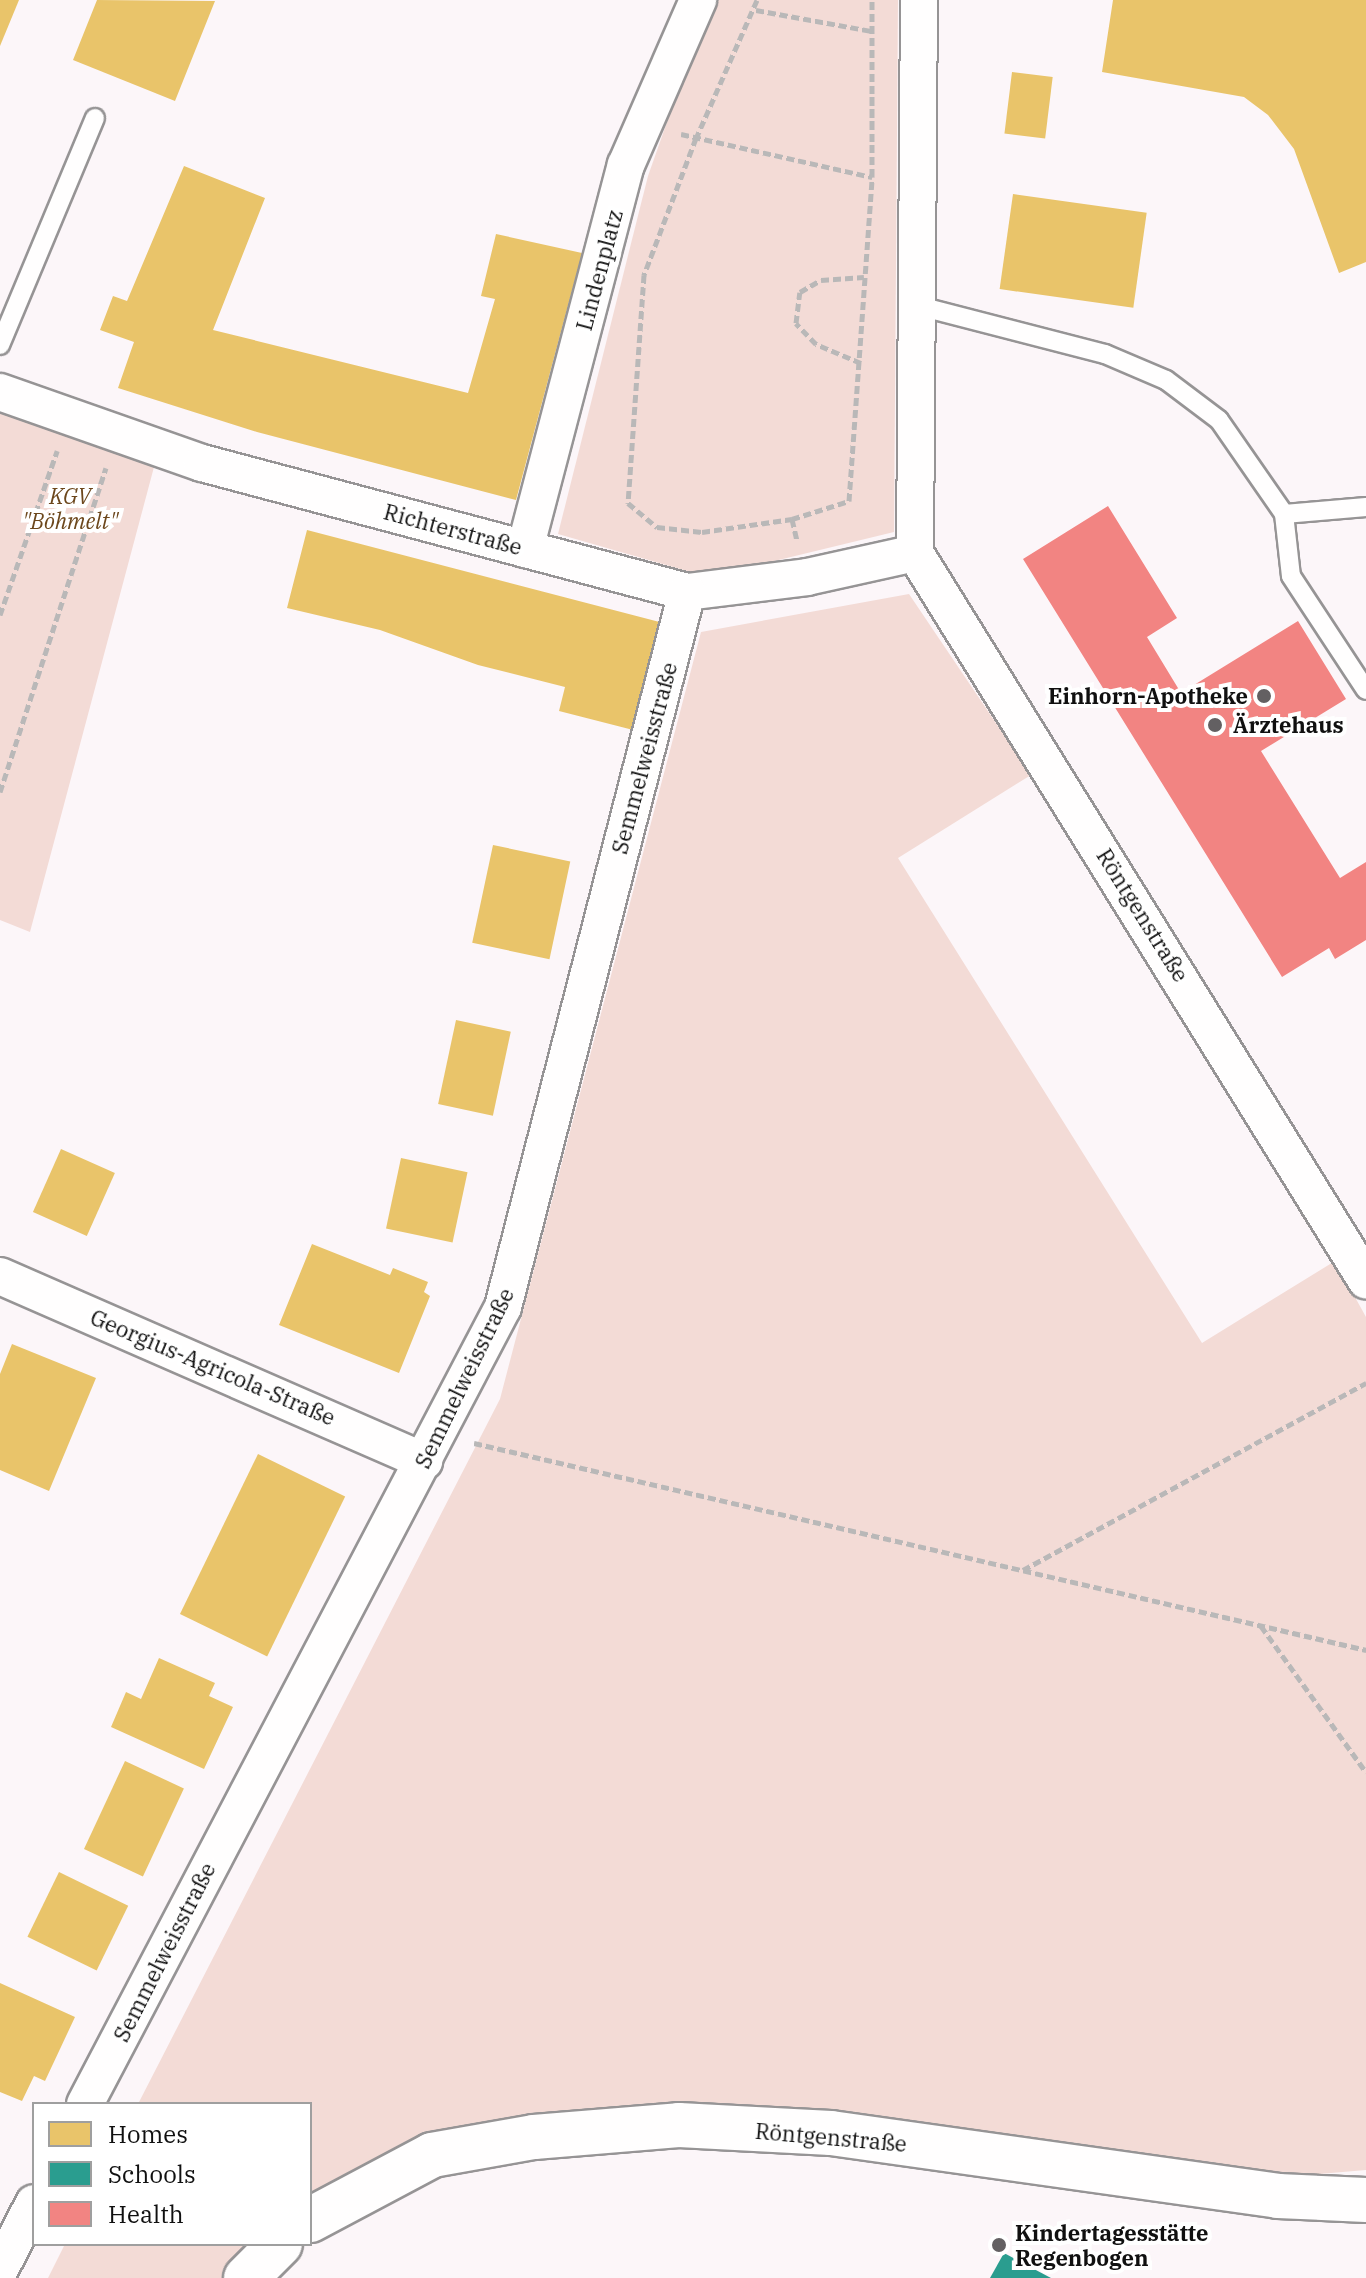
<!DOCTYPE html>
<html>
<head>
<meta charset="utf-8">
<style>
  body { margin:0 }
  #map { position:relative; width:1366px; height:2278px; overflow:hidden; background:#fcf6f9; font-family:"IBM Plex Serif",serif }
  div>[style] { position:absolute }
  .green>* { inset:0; background:#f3dbd6 }
  .homes>* { inset:0; background:#e9c46a; transform-origin:0 0 }
  .schools>* { inset:0; background:#2a9d8f }
  .health>* { inset:0; background:#f28482 }
  .path>* { height:5px; margin-top:-2.5px; transform-origin:0; background:repeating-linear-gradient(90deg,#b9b8b8 0 8px,transparent 0 12px) }
  .roads { filter:drop-shadow(2px 0 #969495) drop-shadow(-2px 0 #969495) drop-shadow(0 2px #969495) drop-shadow(0 -2px #969495) }
  .service>* { height:18px; margin:-9px; padding:0 9px; transform-origin:9px; border-radius:9px; background:#fffefe }
  .minor>* { height:36px; margin:-18px; padding:0 18px; transform-origin:18px; border-radius:18px; background:#fffefe }
  .tertiary>* { height:44px; margin:-22px; padding:0 22px; transform-origin:22px; border-radius:22px; background:#fffefe }
  .dots>* { width:22px; height:22px; translate:-50% -50%; box-sizing:border-box; border:4px solid #fff; border-radius:50% }
  span { translate:-50% -50%; white-space:nowrap; text-align:center; line-height:1.15; -webkit-text-stroke:8px #fff; paint-order:stroke }
  .street-label { font-size:22px; color:#101010 }
  .park-label { font-size:22px; color:#6c471c; font-style:italic }
  .poi-label { font-size:22px; color:#101010; font-weight:700 }
  .right { translate:-100% -50%; text-align:right }
  .left { translate:0 -50%; text-align:left }
  .legend { position:absolute; left:32px; top:2102px; width:280px; height:144px; box-sizing:border-box; background:#fff; border:2px solid #9f9f9f; margin:0; padding:10px 14px; list-style:none; font-size:24px; color:#101010 }
  .legend li { display:flex; align-items:center; gap:16px; height:40px }
  .legend b { width:40px; border:2px solid #9f9f9f }
</style>
</head>
<body>
<div id="map">
  <div class="green">
    <div style="clip-path:polygon(710px 0,898px 0,894px 532px,708px 577px,558px 534px,648px 176px)"></div>
    <div style="clip-path:polygon(0 403px,154px 467px,30px 932px,0 920px)"></div>
    <div style="clip-path:polygon(909px 594px,1031px 775px,898px 858px,1202px 1343px,1335px 1261px,1366px 1317px,1366px 2170px,1284px 2177px,748px 2111px,310px 2200px,310px 2104px,138px 2104px,500px 1399px,701px 632px)"></div>
    <div style="clip-path:polygon(65px 2244px,260px 2244px,226px 2278px,48px 2278px)"></div>
  </div>
  <div class="homes">
    <div style="clip-path:polygon(0 0,19px 0,0 46px)"></div>
    <div style="clip-path:polygon(97px 0,215px 1px,175px 101px,73px 60px)"></div>
    <div style="clip-path:polygon(1113px 0,1366px 0,1366px 262px,1339px 273px,1294px 149px,1268px 115px,1244px 97px,1102px 72px)"></div>
    <div style="left:1012px;top:72px;width:41px;height:62px;rotate:7deg"></div>
    <div style="clip-path:polygon(184px 166px,265px 198px,213px 330px,468px 393px,495px 299px,481px 296px,496px 234px,582px 253px,516px 500px,257px 432px,118px 388px,134px 342px,100px 330px,113px 296px,127px 301px)"></div>
    <div style="left:1013px;top:194px;width:135px;height:96px;rotate:8deg"></div>
    <div style="clip-path:polygon(307px 530px,671px 625px,641px 732px,559px 711px,565px 687px,478px 665px,380px 630px,287px 608px)"></div>
    <div style="left:493px;top:845px;width:79px;height:100px;rotate:12deg"></div>
    <div style="left:456px;top:1020px;width:56px;height:86px;rotate:12deg"></div>
    <div style="left:61px;top:1149px;width:59px;height:69px;rotate:24deg"></div>
    <div style="left:401px;top:1158px;width:68px;height:72px;rotate:12deg"></div>
    <div style="clip-path:polygon(312px 1244px,390px 1275px,393px 1268px,428px 1282px,424px 1292px,430px 1296px,399px 1373px,279px 1325px)"></div>
    <div style="clip-path:polygon(12px 1344px,96px 1378px,49px 1491px,0 1470px,0 1374px)"></div>
    <div style="left:258px;top:1454px;width:97px;height:178px;rotate:26deg"></div>
    <div style="clip-path:polygon(159px 1658px,215px 1683px,209px 1696px,233px 1707px,204px 1769px,111px 1727px,126px 1692px,141px 1699px)"></div>
    <div style="left:125px;top:1761px;width:65px;height:97px;rotate:25deg"></div>
    <div style="left:59px;top:1872px;width:77px;height:72px;rotate:26deg"></div>
    <div style="clip-path:polygon(0 1983px,75px 2017px,45px 2081px,34px 2076px,22px 2101px,0 2092px)"></div>
  </div>
  <div class="schools">
    <div style="clip-path:polygon(1004px 2253px,1051px 2278px,990px 2278px)"></div>
  </div>
  <div class="health">
    <div style="clip-path:polygon(1108px 506px,1177px 618px,1147px 637px,1181px 693px,1298px 621px,1346px 699px,1261px 751px,1340px 878px,1366px 862px,1366px 940px,1335px 959px,1329px 948px,1282px 977px,1023px 559px)"></div>
  </div>
  <div class="path">
    <div style="left:757px;top:0;width:151px;rotate:113.8deg"></div>
    <div style="left:696px;top:138px;width:147px;rotate:110.8deg"></div>
    <div style="left:644px;top:275px;width:229px;rotate:94deg"></div>
    <div style="left:628px;top:503px;width:38px;rotate:40deg"></div>
    <div style="left:657px;top:527px;width:45px;rotate:6.3deg"></div>
    <div style="left:702px;top:532px;width:91px;rotate:-8.2deg"></div>
    <div style="left:792px;top:519px;width:60px;rotate:-17.5deg"></div>
    <div style="left:849px;top:501px;width:325px;rotate:-85.9deg"></div>
    <div style="left:872px;top:177px;width:177px;rotate:-90deg"></div>
    <div style="left:756px;top:10px;width:118px;rotate:10.3deg"></div>
    <div style="left:681px;top:134px;width:196px;rotate:12.7deg"></div>
    <div style="left:861px;top:363px;width:49px;rotate:-157.1deg"></div>
    <div style="left:816px;top:344px;width:29px;rotate:-134deg"></div>
    <div style="left:796px;top:323px;width:31px;rotate:-83deg"></div>
    <div style="left:800px;top:292px;width:24px;rotate:-30deg"></div>
    <div style="left:821px;top:280px;width:43px;rotate:-4deg"></div>
    <div style="left:792px;top:519px;width:23px;rotate:77deg"></div>
    <div style="left:0;top:615px;width:174px;rotate:-70.8deg"></div>
    <div style="left:0;top:792px;width:341px;rotate:-71.9deg"></div>
    <div style="left:474px;top:1443px;width:916px;rotate:13.06deg"></div>
    <div style="left:1023px;top:1570px;width:391px;rotate:-28.6deg"></div>
    <div style="left:1261px;top:1626px;width:180px;rotate:54.3deg"></div>
  </div>
  <div class="roads">
    <div class="service">
      <div style="left:919px;top:306px;width:192px;rotate:14.5deg"></div>
      <div style="left:1105px;top:354px;width:66px;rotate:23.1deg"></div>
      <div style="left:1166px;top:380px;width:66px;rotate:37deg"></div>
      <div style="left:1219px;top:420px;width:114px;rotate:55.3deg"></div>
      <div style="left:0;top:345px;width:246px;rotate:-67.3deg"></div>
      <div style="left:1366px;top:507px;width:82px;rotate:175.1deg"></div>
      <div style="left:1284px;top:514px;width:62px;rotate:83.6deg"></div>
      <div style="left:1291px;top:576px;width:136px;rotate:56.7deg"></div>
    </div>
    <div class="minor">
      <div style="left:0;top:392px;width:214px;rotate:19.4deg"></div>
      <div style="left:202px;top:463px;width:502px;rotate:14.89deg"></div>
      <div style="left:687px;top:592px;width:121px;rotate:-7.1deg"></div>
      <div style="left:807px;top:577px;width:111px;rotate:-12.5deg"></div>
      <div style="left:525px;top:549px;width:397px;rotate:-75.3deg"></div>
      <div style="left:626px;top:165px;width:180px;rotate:-66.4deg"></div>
      <div style="left:915px;top:553px;width:856px;rotate:58.19deg"></div>
      <div style="left:915px;top:553px;width:553px;rotate:-89.59deg"></div>
      <div style="left:0;top:1276px;width:463px;rotate:23.6deg"></div>
      <div style="left:85px;top:2104px;width:900px;rotate:-62.32deg"></div>
      <div style="left:503px;top:1307px;width:738px;rotate:-75.57deg"></div>
      <div style="left:0;top:2269px;width:74px;rotate:-62.7deg"></div>
    </div>
    <div class="tertiary">
      <div style="left:310px;top:2220px;width:138px;rotate:-28deg"></div>
      <div style="left:432px;top:2155px;width:104px;rotate:-10deg"></div>
      <div style="left:534px;top:2137px;width:145px;rotate:-4.7deg"></div>
      <div style="left:679px;top:2125px;width:152px;rotate:3deg"></div>
      <div style="left:831px;top:2133px;width:451px;rotate:8deg"></div>
      <div style="left:1278px;top:2196px;width:88px;rotate:2.6deg"></div>
      <div style="left:246px;top:2278px;width:48px;rotate:-45deg"></div>
    </div>
  </div>
  <div class="dots">
    <div style="left:1264px;top:696px;background:#636062"></div>
    <div style="left:1215px;top:725px;background:#636062"></div>
    <div style="left:999px;top:2245px;background:#636062"></div>
  </div>
  <div class="street-label">
    <span style="left:599px;top:270px;rotate:-75deg">Lindenplatz</span>
    <span style="left:453px;top:529px;rotate:15deg">Richterstraße</span>
    <span style="left:644px;top:758px;rotate:-75deg">Semmelweisstraße</span>
    <span style="left:1143px;top:915px;rotate:58deg">Röntgenstraße</span>
    <span style="left:213px;top:1367px;rotate:23deg">Georgius-Agricola-Straße</span>
    <span style="left:464px;top:1378px;rotate:-64deg">Semmelweisstraße</span>
    <span style="left:164px;top:1952px;rotate:-63deg">Semmelweisstraße</span>
    <span style="left:831px;top:2137px;rotate:5deg">Röntgenstraße</span>
  </div>
  <div class="park-label">
    <span style="left:70px;top:508px">KGV<br>"Böhmelt"</span>
  </div>
  <div class="poi-label">
    <span class="right" style="left:1248px;top:696px">Einhorn-Apotheke</span>
    <span class="left" style="left:1233px;top:725px">Ärztehaus</span>
    <span class="left" style="left:1015px;top:2245px">Kindertagesstätte<br>Regenbogen</span>
  </div>
  <ul class="legend">
  <li><b style="height:22px;background:#e9c46a"></b>Homes</li>
  <li><b style="height:22px;background:#2a9d8f"></b>Schools</li>
  <li><b style="height:22px;background:#f28482"></b>Health</li>
  </ul>
</div>
</body>
</html>
